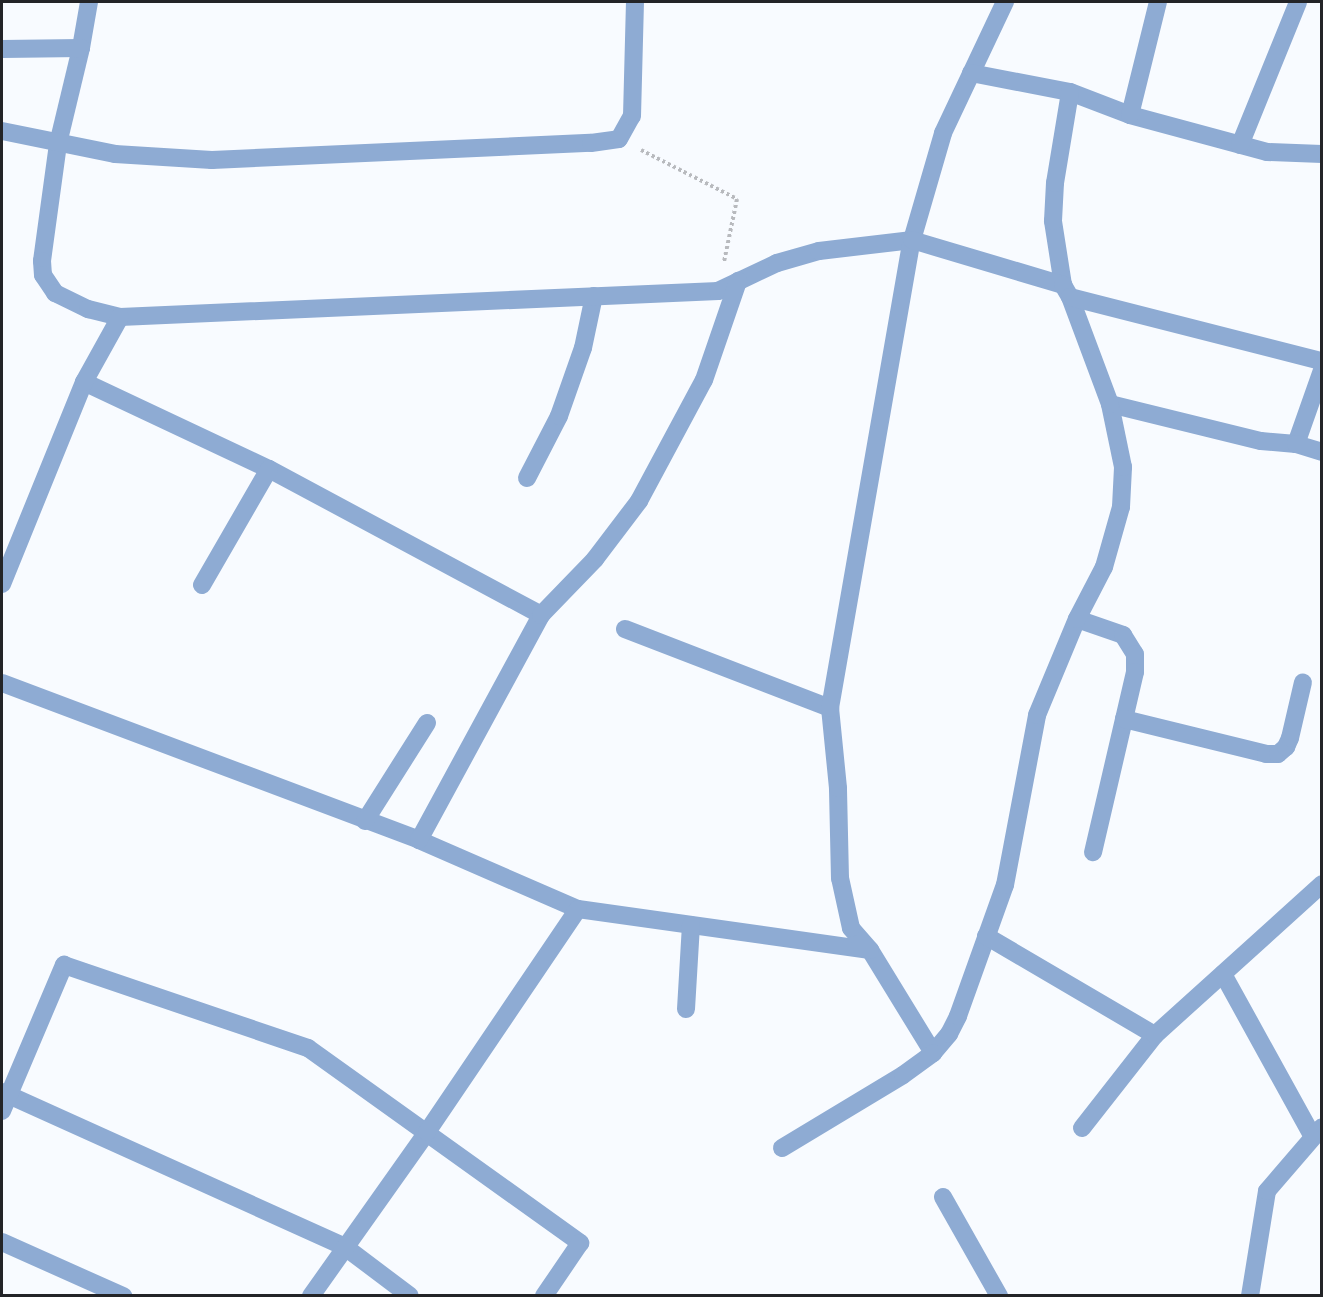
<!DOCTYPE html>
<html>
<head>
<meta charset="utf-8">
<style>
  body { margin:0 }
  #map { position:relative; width:1323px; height:1297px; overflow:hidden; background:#f8fbff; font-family:Cabin,sans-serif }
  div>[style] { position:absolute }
  .path>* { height:4px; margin-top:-2px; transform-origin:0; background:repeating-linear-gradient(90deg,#b8babe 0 3px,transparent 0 6px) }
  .lane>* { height:18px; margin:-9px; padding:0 9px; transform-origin:9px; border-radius:9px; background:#8eabd3 }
  .street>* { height:18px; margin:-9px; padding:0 9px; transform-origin:9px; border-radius:9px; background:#8eabd3 }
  span { translate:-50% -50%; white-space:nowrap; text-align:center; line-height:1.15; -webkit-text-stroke:6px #fff; paint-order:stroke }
  .frame { position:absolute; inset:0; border:3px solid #232427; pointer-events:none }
</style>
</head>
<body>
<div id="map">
  <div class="path">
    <div style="left:641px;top:150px;width:108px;rotate:27deg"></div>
    <div style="left:737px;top:199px;width:64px;rotate:101.7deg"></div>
  </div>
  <div class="lane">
    <div style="left:527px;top:478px;width:70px;rotate:-62.7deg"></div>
    <div style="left:559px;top:416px;width:72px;rotate:-70.6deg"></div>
    <div style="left:583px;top:348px;width:53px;rotate:-78.1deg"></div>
  </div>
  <div class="street">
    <div style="left:89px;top:2px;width:47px;rotate:99.9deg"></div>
    <div style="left:81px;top:48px;width:99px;rotate:103.5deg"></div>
    <div style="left:58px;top:144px;width:118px;rotate:97.8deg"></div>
    <div style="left:42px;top:261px;width:14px;rotate:86deg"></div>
    <div style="left:43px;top:275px;width:22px;rotate:56deg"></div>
    <div style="left:55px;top:293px;width:37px;rotate:26deg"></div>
    <div style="left:88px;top:309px;width:33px;rotate:14deg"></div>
    <div style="left:120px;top:317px;width:599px;rotate:-2.49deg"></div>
    <div style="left:718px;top:291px;width:65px;rotate:-25.4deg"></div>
    <div style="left:777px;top:263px;width:44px;rotate:-15.9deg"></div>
    <div style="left:819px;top:251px;width:94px;rotate:-6.7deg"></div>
    <div style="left:912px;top:240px;width:111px;rotate:-73.8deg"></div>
    <div style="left:943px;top:133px;width:145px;rotate:-64.7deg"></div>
    <div style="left:2px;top:49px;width:79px;rotate:-0.7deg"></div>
    <div style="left:971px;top:73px;width:101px;rotate:10.9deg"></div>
    <div style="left:1070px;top:92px;width:64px;rotate:21deg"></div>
    <div style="left:1130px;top:115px;width:142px;rotate:15.1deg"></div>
    <div style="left:1267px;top:152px;width:55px;rotate:2.1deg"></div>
    <div style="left:1130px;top:115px;width:116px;rotate:-76.1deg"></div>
    <div style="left:2px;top:131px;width:115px;rotate:11.5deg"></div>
    <div style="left:115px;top:154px;width:97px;rotate:3.5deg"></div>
    <div style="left:212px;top:160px;width:379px;rotate:-2.6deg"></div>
    <div style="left:591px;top:143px;width:28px;rotate:-8deg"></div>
    <div style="left:619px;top:139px;width:26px;rotate:-61deg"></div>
    <div style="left:632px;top:116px;width:114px;rotate:-88.5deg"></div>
    <div style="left:1240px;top:145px;width:154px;rotate:-67.9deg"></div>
    <div style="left:1063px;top:285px;width:65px;rotate:-98.9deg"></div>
    <div style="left:1053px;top:221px;width:38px;rotate:-87deg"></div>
    <div style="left:1055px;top:183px;width:92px;rotate:-80.6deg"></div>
    <div style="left:84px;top:382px;width:204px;rotate:25.2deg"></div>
    <div style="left:269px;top:469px;width:309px;rotate:28.2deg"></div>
    <div style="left:1110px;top:404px;width:155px;rotate:13.8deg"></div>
    <div style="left:1261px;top:441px;width:35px;rotate:5deg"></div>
    <div style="left:1296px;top:444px;width:78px;rotate:-70.6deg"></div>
    <div style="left:1296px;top:444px;width:27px;rotate:17deg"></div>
    <div style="left:2px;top:584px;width:218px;rotate:-67.9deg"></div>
    <div style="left:84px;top:382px;width:74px;rotate:-61deg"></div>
    <div style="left:202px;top:585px;width:134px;rotate:-60deg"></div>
    <div style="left:1077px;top:619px;width:49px;rotate:19.2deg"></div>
    <div style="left:1123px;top:635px;width:22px;rotate:58deg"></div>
    <div style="left:1135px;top:654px;width:18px;rotate:90deg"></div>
    <div style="left:1135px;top:672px;width:185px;rotate:103.1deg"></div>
    <div style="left:625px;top:629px;width:220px;rotate:21.1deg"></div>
    <div style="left:2px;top:683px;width:446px;rotate:20.6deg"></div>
    <div style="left:419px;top:840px;width:173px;rotate:23.5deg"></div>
    <div style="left:578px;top:909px;width:295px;rotate:8deg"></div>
    <div style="left:870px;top:950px;width:121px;rotate:58.5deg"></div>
    <div style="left:933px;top:1053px;width:25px;rotate:-50deg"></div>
    <div style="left:949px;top:1034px;width:20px;rotate:-63deg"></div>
    <div style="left:958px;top:1016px;width:139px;rotate:-70.3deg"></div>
    <div style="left:1005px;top:885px;width:173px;rotate:-79.3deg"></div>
    <div style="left:1037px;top:715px;width:104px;rotate:-67.4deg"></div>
    <div style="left:1077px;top:619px;width:59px;rotate:-62.6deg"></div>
    <div style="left:1104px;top:567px;width:62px;rotate:-74.2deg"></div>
    <div style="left:1121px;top:507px;width:40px;rotate:-87.1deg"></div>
    <div style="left:1123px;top:467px;width:64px;rotate:-101.7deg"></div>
    <div style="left:1110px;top:404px;width:114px;rotate:-110.5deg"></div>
    <div style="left:1124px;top:719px;width:146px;rotate:13.8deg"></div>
    <div style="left:1266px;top:754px;width:12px"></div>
    <div style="left:1278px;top:754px;width:11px;rotate:-41deg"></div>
    <div style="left:1286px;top:747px;width:10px;rotate:-66deg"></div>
    <div style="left:1290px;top:738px;width:57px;rotate:-76.9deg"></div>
    <div style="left:365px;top:821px;width:116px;rotate:-57.7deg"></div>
    <div style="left:419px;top:840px;width:256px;rotate:-61.5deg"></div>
    <div style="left:541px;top:615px;width:78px;rotate:-46deg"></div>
    <div style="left:595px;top:559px;width:73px;rotate:-52.8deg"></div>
    <div style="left:639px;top:501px;width:137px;rotate:-61.8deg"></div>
    <div style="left:704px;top:380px;width:105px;rotate:-71deg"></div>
    <div style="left:986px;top:936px;width:196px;rotate:30.4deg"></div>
    <div style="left:870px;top:950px;width:29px;rotate:-131deg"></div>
    <div style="left:851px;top:928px;width:51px;rotate:-102.4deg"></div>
    <div style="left:840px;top:878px;width:90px;rotate:-91.3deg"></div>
    <div style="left:838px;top:788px;width:80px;rotate:-95.7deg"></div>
    <div style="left:830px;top:708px;width:475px;rotate:-80.1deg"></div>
    <div style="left:912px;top:240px;width:158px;rotate:16.6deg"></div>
    <div style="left:1063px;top:285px;width:14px;rotate:60deg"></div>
    <div style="left:1070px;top:297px;width:260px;rotate:14.3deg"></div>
    <div style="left:1223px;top:974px;width:186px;rotate:61.1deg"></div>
    <div style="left:686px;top:1009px;width:84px;rotate:-86.6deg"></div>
    <div style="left:2px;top:1092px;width:376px;rotate:24.3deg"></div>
    <div style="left:345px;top:1247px;width:81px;rotate:37deg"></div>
    <div style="left:2px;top:1111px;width:159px;rotate:-67deg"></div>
    <div style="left:64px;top:965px;width:258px;rotate:18.8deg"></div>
    <div style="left:308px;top:1048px;width:335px;rotate:35.6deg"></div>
    <div style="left:580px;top:1243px;width:64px;rotate:124.2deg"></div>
    <div style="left:1082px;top:1128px;width:118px;rotate:-51.9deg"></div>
    <div style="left:1155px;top:1035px;width:225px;rotate:-42.1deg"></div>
    <div style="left:782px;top:1148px;width:141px;rotate:-31.1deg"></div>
    <div style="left:903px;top:1075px;width:37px;rotate:-36deg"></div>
    <div style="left:943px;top:1197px;width:114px;rotate:60.5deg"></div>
    <div style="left:2px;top:1242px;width:133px;rotate:24.1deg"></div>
    <div style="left:311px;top:1296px;width:201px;rotate:-54.7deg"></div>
    <div style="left:427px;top:1132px;width:269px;rotate:-55.9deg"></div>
    <div style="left:1250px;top:1296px;width:106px;rotate:-80.8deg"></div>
    <div style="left:1267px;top:1191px;width:84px;rotate:-49.3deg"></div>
  </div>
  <div class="frame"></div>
</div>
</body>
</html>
